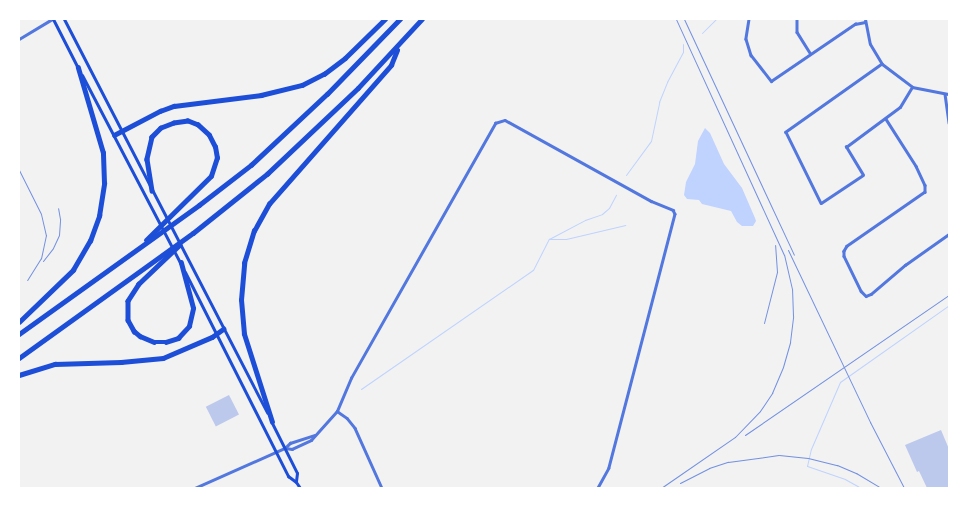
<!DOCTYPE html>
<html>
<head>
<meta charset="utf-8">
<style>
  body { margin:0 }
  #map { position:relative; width:968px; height:507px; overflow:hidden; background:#f2f2f2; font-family:"PT Sans",sans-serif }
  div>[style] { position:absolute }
  .water>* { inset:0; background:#bfd3fe }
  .stream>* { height:1px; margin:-0.5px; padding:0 0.5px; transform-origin:0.5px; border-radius:0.5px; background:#bfd3fe }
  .building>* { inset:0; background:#bdc9ec; transform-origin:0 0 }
  .minor>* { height:2.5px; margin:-1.25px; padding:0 1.25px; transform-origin:1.25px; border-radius:1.25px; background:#5277de }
  .tertiary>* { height:3px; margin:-1.5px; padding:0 1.5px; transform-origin:1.5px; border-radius:1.5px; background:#5277de }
  .secondary>* { height:3px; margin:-1.5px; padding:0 1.5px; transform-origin:1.5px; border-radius:1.5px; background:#1d4ed8 }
  .motorway>* { height:4.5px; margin:-2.25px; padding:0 2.25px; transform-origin:2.25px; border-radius:2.25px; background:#1d4ed8 }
  .rail>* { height:1px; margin:-0.5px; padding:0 0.5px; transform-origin:0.5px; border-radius:0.5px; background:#7290e2 }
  span { translate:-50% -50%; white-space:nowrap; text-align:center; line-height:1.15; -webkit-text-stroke:4px #fff; paint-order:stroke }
  .frame { position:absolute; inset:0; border:20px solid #fff; pointer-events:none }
</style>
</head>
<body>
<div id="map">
  <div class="water">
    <div style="clip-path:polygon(705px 128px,710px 133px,724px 164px,742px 188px,755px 218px,756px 221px,753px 226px,742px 226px,737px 222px,731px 211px,702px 204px,699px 200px,687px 199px,684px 195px,686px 182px,695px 164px,698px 141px)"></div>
  </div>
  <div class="stream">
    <div style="left:702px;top:33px;width:20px;rotate:-45deg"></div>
    <div style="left:626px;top:175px;width:42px;rotate:-53.7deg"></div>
    <div style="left:651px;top:141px;width:40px;rotate:-78deg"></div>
    <div style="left:659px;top:102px;width:22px;rotate:-68deg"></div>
    <div style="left:667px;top:82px;width:34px;rotate:-62deg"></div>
    <div style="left:683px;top:52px;width:8px;rotate:-90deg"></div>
    <div style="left:550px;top:239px;width:16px"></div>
    <div style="left:566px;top:239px;width:61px;rotate:-13.3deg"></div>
    <div style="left:361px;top:389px;width:209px;rotate:-34.7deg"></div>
    <div style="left:533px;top:270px;width:35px;rotate:-63deg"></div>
    <div style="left:549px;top:239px;width:41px;rotate:-27.8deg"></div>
    <div style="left:585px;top:220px;width:18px;rotate:-19deg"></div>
    <div style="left:602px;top:214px;width:9px;rotate:-41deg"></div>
    <div style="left:609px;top:208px;width:15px;rotate:-62deg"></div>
    <div style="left:861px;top:488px;width:18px;rotate:-151deg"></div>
    <div style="left:845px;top:479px;width:40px;rotate:-161.1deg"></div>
    <div style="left:807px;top:466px;width:17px;rotate:-77deg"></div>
    <div style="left:811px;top:449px;width:73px;rotate:-66.6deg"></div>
    <div style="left:840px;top:382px;width:133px;rotate:-35.2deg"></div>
  </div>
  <div class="building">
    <div style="left:229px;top:395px;width:22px;height:26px;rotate:63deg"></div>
    <div style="clip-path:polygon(941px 430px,949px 449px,949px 488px,927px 488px,919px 471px,917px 472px,905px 445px)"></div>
  </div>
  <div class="minor">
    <div style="left:749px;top:19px;width:20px;rotate:99deg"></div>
    <div style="left:746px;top:39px;width:17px;rotate:73deg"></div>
    <div style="left:751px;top:55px;width:33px;rotate:52deg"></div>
    <div style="left:771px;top:81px;width:102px;rotate:-34.2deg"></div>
    <div style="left:855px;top:24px;width:10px;rotate:-11deg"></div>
    <div style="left:797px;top:19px;width:13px;rotate:90deg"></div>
    <div style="left:797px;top:32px;width:25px;rotate:58deg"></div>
    <div style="left:19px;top:39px;width:39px;rotate:-31deg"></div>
    <div style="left:882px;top:64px;width:118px;rotate:144.7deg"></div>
    <div style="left:786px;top:132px;width:79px;rotate:63.8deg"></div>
    <div style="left:821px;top:203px;width:50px;rotate:-33.7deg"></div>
    <div style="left:863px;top:175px;width:33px;rotate:-121deg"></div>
    <div style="left:846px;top:147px;width:67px;rotate:-36.5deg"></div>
    <div style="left:900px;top:107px;width:23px;rotate:-59deg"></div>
    <div style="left:945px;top:94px;width:29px;rotate:82deg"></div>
    <div style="left:886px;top:119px;width:56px;rotate:57.4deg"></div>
    <div style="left:916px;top:166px;width:21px;rotate:65deg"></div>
    <div style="left:925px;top:185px;width:7px;rotate:90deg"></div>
    <div style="left:925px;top:192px;width:95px;rotate:145.3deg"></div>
    <div style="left:847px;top:246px;width:6px;rotate:121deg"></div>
    <div style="left:844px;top:251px;width:5px;rotate:90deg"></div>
    <div style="left:844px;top:256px;width:39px;rotate:64deg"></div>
    <div style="left:861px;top:291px;width:7px;rotate:45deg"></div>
    <div style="left:866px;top:296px;width:5px;rotate:-22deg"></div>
    <div style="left:871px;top:294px;width:45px;rotate:-40.5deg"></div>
    <div style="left:905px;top:265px;width:54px;rotate:-35.2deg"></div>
    <div style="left:337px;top:411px;width:12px;rotate:35deg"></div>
    <div style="left:347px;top:418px;width:13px;rotate:51deg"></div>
    <div style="left:355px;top:428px;width:66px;rotate:65.8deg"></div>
    <div style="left:285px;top:448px;width:7px;rotate:8deg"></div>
    <div style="left:292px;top:449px;width:21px;rotate:-25deg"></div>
    <div style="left:311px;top:440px;width:39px;rotate:-48deg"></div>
    <div style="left:337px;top:411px;width:36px;rotate:-67deg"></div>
    <div style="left:351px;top:378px;width:293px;rotate:-60.5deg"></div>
    <div style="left:495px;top:123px;width:10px;rotate:-17deg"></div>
    <div style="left:505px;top:120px;width:167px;rotate:29deg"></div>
    <div style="left:651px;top:201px;width:24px;rotate:22deg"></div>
    <div style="left:673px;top:210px;width:4px;rotate:63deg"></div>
    <div style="left:675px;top:214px;width:262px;rotate:104.6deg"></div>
    <div style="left:609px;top:468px;width:23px;rotate:119deg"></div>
    <div style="left:195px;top:488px;width:98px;rotate:-24deg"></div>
    <div style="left:285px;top:448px;width:7px;rotate:-45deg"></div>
    <div style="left:290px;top:443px;width:25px;rotate:-18deg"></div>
  </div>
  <div class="tertiary">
    <div style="left:865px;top:19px;width:25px;rotate:79deg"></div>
    <div style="left:870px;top:44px;width:23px;rotate:59deg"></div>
    <div style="left:882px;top:64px;width:38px;rotate:37deg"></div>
    <div style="left:912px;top:87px;width:38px;rotate:11deg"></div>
  </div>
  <div class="secondary">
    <div style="left:53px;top:19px;width:57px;rotate:63deg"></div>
    <div style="left:64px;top:19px;width:443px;rotate:62.7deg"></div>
    <div style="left:82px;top:75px;width:213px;rotate:62.4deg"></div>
    <div style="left:185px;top:272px;width:229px;rotate:63.2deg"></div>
    <div style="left:288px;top:476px;width:10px;rotate:37deg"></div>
    <div style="left:296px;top:482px;width:7px;rotate:56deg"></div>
    <div style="left:271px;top:421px;width:58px;rotate:63.4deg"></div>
    <div style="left:297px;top:473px;width:8px;rotate:97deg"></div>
  </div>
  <div class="motorway">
    <div style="left:114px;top:135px;width:52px;rotate:-27.6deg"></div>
    <div style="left:160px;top:111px;width:15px;rotate:-20deg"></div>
    <div style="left:174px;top:106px;width:88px;rotate:-7.2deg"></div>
    <div style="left:261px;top:95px;width:42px;rotate:-13.7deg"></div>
    <div style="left:302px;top:85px;width:25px;rotate:-27deg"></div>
    <div style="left:324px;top:74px;width:26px;rotate:-37deg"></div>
    <div style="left:345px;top:58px;width:56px;rotate:-44.3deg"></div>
    <div style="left:146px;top:240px;width:91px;rotate:-44.6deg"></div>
    <div style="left:211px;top:176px;width:19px;rotate:-72deg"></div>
    <div style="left:217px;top:158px;width:11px;rotate:-100deg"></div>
    <div style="left:215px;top:147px;width:13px;rotate:-117deg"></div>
    <div style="left:209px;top:135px;width:15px;rotate:-138deg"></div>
    <div style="left:198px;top:125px;width:11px;rotate:-158deg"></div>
    <div style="left:188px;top:121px;width:14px;rotate:172deg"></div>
    <div style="left:174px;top:123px;width:14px;rotate:159deg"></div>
    <div style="left:161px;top:128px;width:13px;rotate:135deg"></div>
    <div style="left:152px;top:137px;width:23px;rotate:103deg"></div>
    <div style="left:147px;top:159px;width:32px;rotate:81deg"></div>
    <div style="left:180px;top:245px;width:57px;rotate:136.4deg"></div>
    <div style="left:139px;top:284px;width:20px;rotate:123deg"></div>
    <div style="left:128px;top:301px;width:19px;rotate:90deg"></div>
    <div style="left:128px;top:320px;width:13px;rotate:61deg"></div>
    <div style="left:134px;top:331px;width:8px;rotate:40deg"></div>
    <div style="left:140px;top:336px;width:15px;rotate:23deg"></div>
    <div style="left:154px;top:342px;width:12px"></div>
    <div style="left:166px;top:342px;width:13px;rotate:-18deg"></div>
    <div style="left:178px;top:338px;width:16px;rotate:-47deg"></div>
    <div style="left:189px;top:326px;width:18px;rotate:-77deg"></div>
    <div style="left:193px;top:308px;width:47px;rotate:-104.9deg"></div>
    <div style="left:19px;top:322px;width:75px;rotate:-43.9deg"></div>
    <div style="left:73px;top:270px;width:34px;rotate:-60deg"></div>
    <div style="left:90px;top:241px;width:27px;rotate:-70deg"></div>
    <div style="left:99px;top:216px;width:33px;rotate:-81deg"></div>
    <div style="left:104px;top:183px;width:30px;rotate:-92deg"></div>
    <div style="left:103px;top:153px;width:89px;rotate:-106.4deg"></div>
    <div style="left:19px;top:334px;width:221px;rotate:-35.6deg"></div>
    <div style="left:199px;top:205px;width:66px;rotate:-37.6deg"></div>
    <div style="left:251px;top:165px;width:104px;rotate:-43.1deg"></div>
    <div style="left:327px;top:94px;width:105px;rotate:-45.8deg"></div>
    <div style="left:19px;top:358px;width:214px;rotate:-35.7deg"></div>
    <div style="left:193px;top:233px;width:95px;rotate:-38.6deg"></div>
    <div style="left:267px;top:174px;width:125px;rotate:-43.4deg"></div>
    <div style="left:358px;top:88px;width:94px;rotate:-47.2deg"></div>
    <div style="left:19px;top:375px;width:38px;rotate:-17deg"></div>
    <div style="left:55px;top:364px;width:66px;rotate:-1.7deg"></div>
    <div style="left:121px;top:362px;width:42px;rotate:-5.4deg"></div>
    <div style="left:163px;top:358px;width:53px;rotate:-23.2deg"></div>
    <div style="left:212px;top:337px;width:14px;rotate:-36deg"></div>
    <div style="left:272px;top:422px;width:92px;rotate:-107.7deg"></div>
    <div style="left:244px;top:334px;width:34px;rotate:-95deg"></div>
    <div style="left:241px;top:300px;width:37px;rotate:-85deg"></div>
    <div style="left:244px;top:263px;width:34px;rotate:-73deg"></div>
    <div style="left:254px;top:231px;width:31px;rotate:-61deg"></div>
    <div style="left:269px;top:204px;width:185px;rotate:-48.7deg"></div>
    <div style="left:391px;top:65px;width:16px;rotate:-68deg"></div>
  </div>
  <div class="rail">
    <div style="left:684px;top:19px;width:260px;rotate:65deg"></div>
    <div style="left:19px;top:170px;width:49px;rotate:63.4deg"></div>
    <div style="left:41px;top:214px;width:22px;rotate:77deg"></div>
    <div style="left:46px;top:235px;width:24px;rotate:102deg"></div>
    <div style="left:41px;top:258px;width:26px;rotate:122deg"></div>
    <div style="left:788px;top:250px;width:191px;rotate:64.5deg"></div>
    <div style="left:870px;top:422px;width:74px;rotate:62.7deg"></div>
    <div style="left:43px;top:261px;width:16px;rotate:-52deg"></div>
    <div style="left:53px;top:248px;width:14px;rotate:-65deg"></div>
    <div style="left:59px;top:235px;width:16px;rotate:-86deg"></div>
    <div style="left:60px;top:219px;width:11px;rotate:-100deg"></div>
    <div style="left:764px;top:323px;width:53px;rotate:-75.7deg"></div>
    <div style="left:777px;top:272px;width:27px;rotate:-94deg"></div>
    <div style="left:745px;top:435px;width:247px;rotate:-34.5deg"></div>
    <div style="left:680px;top:483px;width:33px;rotate:-27deg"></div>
    <div style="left:709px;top:468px;width:20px;rotate:-18deg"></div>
    <div style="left:728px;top:462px;width:51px;rotate:-7.8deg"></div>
    <div style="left:779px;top:455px;width:29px;rotate:6deg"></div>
    <div style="left:808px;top:458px;width:30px;rotate:14deg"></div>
    <div style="left:837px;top:465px;width:21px;rotate:23deg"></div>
    <div style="left:856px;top:473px;width:29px;rotate:31deg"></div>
    <div style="left:661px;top:488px;width:90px;rotate:-34.6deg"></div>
    <div style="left:735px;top:437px;width:36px;rotate:-46deg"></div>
    <div style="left:760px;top:411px;width:22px;rotate:-56deg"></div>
    <div style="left:772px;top:393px;width:28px;rotate:-67deg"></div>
    <div style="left:783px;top:367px;width:26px;rotate:-74deg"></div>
    <div style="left:790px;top:342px;width:26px;rotate:-83deg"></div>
    <div style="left:793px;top:316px;width:27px;rotate:-92deg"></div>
    <div style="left:792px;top:289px;width:35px;rotate:-103deg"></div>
    <div style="left:784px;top:255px;width:260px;rotate:-114.6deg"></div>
  </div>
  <div class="frame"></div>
</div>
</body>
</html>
